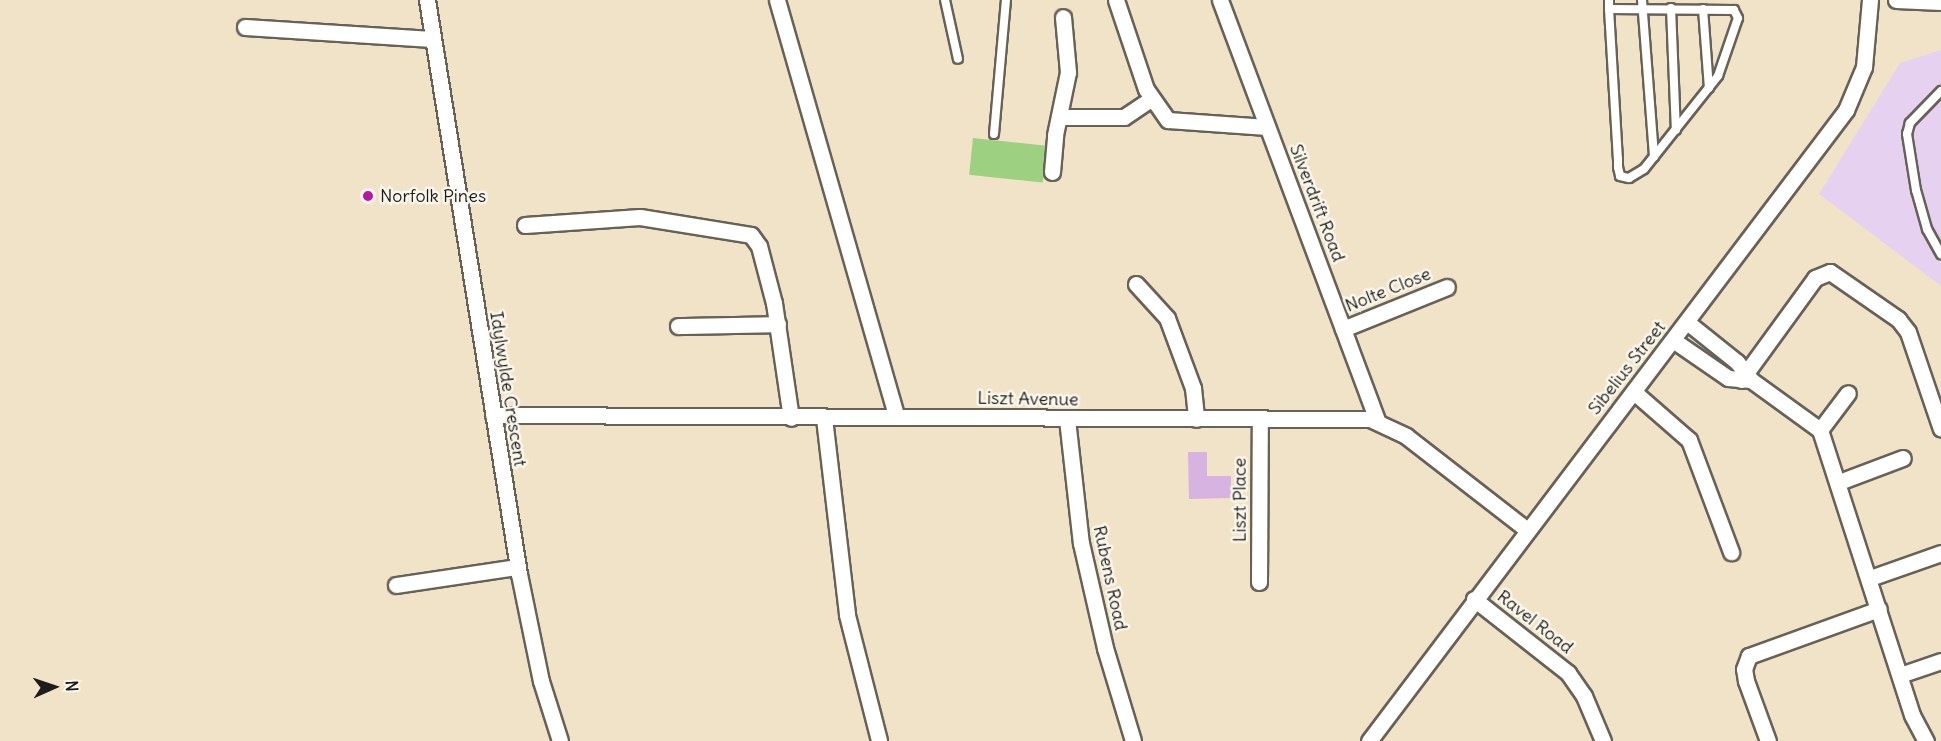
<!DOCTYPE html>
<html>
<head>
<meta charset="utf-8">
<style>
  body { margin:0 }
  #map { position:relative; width:1941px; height:741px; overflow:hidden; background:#f1e3c7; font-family:Delius,sans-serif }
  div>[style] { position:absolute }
  .built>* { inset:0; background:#e6d2f0 }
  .green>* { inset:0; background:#9dd080; transform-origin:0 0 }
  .building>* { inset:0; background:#d6b3e1 }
  .roads { filter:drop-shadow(2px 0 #676258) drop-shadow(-2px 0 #676258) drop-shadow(0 2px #676258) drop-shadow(0 -2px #676258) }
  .service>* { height:8px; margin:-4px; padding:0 4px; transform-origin:4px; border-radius:4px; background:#fff }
  .minor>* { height:15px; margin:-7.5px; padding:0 7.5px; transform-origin:7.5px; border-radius:7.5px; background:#fff }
  .dots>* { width:16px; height:16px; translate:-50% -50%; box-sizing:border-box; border:3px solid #fbf7ec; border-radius:50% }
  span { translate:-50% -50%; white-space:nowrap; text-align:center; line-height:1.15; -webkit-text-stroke:5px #fbf7ec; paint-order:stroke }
  .poi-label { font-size:18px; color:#1c1c1c }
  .left { translate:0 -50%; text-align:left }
  .street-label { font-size:18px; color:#1c1c1c }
  .north { position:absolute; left:24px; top:657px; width:60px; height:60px; -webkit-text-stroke:4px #fbf7ec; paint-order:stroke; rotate:87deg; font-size:16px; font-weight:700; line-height:24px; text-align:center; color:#1c1c1c }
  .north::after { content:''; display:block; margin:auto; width:21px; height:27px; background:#1c1c1c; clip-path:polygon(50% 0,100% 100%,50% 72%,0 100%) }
</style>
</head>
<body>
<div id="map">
  <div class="built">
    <div style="clip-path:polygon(1941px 50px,1941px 286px,1819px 194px,1900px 63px)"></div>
  </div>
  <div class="green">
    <div style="left:973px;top:138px;width:74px;height:37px;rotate:6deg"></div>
  </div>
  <div class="building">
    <div style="clip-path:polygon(1188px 452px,1207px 452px,1207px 476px,1231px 476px,1231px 498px,1189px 499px)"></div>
  </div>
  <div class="roads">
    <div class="service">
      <div style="left:945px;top:0;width:60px;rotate:77.6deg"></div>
      <div style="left:1609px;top:0;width:9px;rotate:90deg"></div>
      <div style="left:1609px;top:9px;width:150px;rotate:86.6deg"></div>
      <div style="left:1618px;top:159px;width:8px;rotate:90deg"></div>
      <div style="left:1618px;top:167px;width:9px;rotate:77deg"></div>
      <div style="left:1620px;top:176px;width:9px;rotate:13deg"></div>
      <div style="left:1629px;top:178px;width:17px;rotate:-31deg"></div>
      <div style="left:1644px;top:169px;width:119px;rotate:-51.5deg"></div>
      <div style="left:1718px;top:76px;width:61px;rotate:-71deg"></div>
      <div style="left:1738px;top:18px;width:9px;rotate:-117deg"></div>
      <div style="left:1734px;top:10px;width:125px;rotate:-179.5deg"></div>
      <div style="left:1642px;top:0;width:157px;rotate:85.6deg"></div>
      <div style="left:1671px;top:8px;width:122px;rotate:87.7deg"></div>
      <div style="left:1703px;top:9px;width:79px;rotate:85.7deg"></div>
      <div style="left:1941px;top:91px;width:45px;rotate:134.1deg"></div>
      <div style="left:1910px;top:123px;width:11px;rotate:105deg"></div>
      <div style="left:1907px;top:134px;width:57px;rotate:80.9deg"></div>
      <div style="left:1916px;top:190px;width:41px;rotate:74.2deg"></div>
      <div style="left:1927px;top:229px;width:29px;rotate:61deg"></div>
      <div style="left:994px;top:134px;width:135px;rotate:-84.9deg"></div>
    </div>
    <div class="minor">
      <div style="left:427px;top:0;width:581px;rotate:80.89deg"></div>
      <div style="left:519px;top:574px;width:109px;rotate:78.4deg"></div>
      <div style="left:541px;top:681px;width:63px;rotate:72.4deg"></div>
      <div style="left:777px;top:0;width:433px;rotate:74deg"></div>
      <div style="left:1116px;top:0;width:94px;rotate:71.4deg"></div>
      <div style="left:1146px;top:89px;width:38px;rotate:55deg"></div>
      <div style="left:1168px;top:120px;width:99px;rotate:4deg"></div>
      <div style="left:1220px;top:0;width:449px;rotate:69.5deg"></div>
      <div style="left:1896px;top:0;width:45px;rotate:2.5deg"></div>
      <div style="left:245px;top:27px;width:187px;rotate:3.7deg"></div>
      <div style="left:1059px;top:117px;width:65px"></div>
      <div style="left:1124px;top:117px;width:32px;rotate:-34deg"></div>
      <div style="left:1052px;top:172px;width:37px;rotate:-85deg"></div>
      <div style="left:1055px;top:135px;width:64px;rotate:-78.3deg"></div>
      <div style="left:1068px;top:72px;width:55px;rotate:-95.2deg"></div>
      <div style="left:525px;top:225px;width:115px;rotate:-4deg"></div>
      <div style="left:640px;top:217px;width:112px;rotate:9.2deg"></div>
      <div style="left:751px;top:235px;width:14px;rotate:54deg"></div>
      <div style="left:759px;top:246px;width:59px;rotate:75.3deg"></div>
      <div style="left:774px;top:303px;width:116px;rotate:81.6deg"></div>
      <div style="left:1136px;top:284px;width:46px;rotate:47.6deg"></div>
      <div style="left:1167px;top:318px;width:75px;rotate:69.6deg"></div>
      <div style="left:1193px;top:388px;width:31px;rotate:84deg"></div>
      <div style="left:1687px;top:322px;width:64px;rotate:38.7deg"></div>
      <div style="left:1737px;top:362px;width:23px;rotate:52deg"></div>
      <div style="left:1751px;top:380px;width:85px;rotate:35.9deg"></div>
      <div style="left:1820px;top:430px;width:299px;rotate:72.1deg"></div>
      <div style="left:1912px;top:715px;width:30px;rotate:62deg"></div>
      <div style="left:678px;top:326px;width:100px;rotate:-1.1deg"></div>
      <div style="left:1343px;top:329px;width:112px;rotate:-22deg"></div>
      <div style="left:1673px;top:340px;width:67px;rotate:34.6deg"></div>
      <div style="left:1728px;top:378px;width:23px;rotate:5deg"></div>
      <div style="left:1741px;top:380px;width:126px;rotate:-54deg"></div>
      <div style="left:1815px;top:278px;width:16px;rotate:-22deg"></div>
      <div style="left:1830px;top:272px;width:83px;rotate:34.7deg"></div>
      <div style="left:1898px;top:319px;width:16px;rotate:52deg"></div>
      <div style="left:1908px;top:332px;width:102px;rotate:71.2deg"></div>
      <div style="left:1634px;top:392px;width:73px;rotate:41.1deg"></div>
      <div style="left:1689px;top:440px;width:120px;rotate:69.4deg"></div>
      <div style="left:493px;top:415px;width:877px;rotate:0.26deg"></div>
      <div style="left:1370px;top:419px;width:40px;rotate:25deg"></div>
      <div style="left:1406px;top:436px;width:152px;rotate:37.8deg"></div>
      <div style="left:824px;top:418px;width:198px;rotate:83.3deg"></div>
      <div style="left:847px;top:615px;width:130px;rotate:75.7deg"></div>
      <div style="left:1067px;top:419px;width:125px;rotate:83.6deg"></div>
      <div style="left:1081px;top:543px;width:108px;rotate:77.1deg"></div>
      <div style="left:1105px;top:648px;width:97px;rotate:73.2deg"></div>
      <div style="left:1820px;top:430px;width:46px;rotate:-52.9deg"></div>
      <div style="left:1839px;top:482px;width:68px;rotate:-20.6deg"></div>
      <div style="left:1870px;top:578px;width:75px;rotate:-19.4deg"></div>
      <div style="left:1259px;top:582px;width:164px;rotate:-89.7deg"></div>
      <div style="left:396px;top:585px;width:122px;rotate:-8.5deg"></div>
      <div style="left:1474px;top:599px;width:120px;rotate:38.2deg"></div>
      <div style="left:1568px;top:673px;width:28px;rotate:55deg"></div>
      <div style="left:1584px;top:696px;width:49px;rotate:67.1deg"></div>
      <div style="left:1900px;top:675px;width:43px;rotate:-18.9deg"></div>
      <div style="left:1369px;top:741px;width:791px;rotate:-52.91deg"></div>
      <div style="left:1846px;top:110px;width:47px;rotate:-67.3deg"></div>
      <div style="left:1864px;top:67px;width:67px;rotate:-84.9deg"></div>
      <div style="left:1768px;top:741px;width:64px;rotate:-110.1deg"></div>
      <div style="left:1746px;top:681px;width:12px;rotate:-99deg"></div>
      <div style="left:1744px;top:669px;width:14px;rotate:-69deg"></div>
      <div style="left:1749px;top:656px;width:138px;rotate:-19.9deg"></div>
    </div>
  </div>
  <div class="dots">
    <div style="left:368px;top:196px;background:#b5179e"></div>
  </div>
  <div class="poi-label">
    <span class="left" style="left:380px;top:196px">Norfolk Pines</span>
  </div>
  <div class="street-label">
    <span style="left:1317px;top:203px;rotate:69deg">Silverdrift Road</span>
    <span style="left:1388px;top:290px;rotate:-22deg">Nolte Close</span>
    <span style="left:1627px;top:368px;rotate:-52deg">Sibelius Street</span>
    <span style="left:508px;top:389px;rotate:81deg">Idylwylde Crescent</span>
    <span style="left:1028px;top:399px;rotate:1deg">Liszt Avenue</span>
    <span style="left:1240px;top:500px;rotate:-90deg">Liszt Place</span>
    <span style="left:1110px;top:578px;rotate:78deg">Rubens Road</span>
    <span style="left:1535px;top:622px;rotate:38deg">Ravel Road</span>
  </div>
  <div class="north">N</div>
</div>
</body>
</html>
